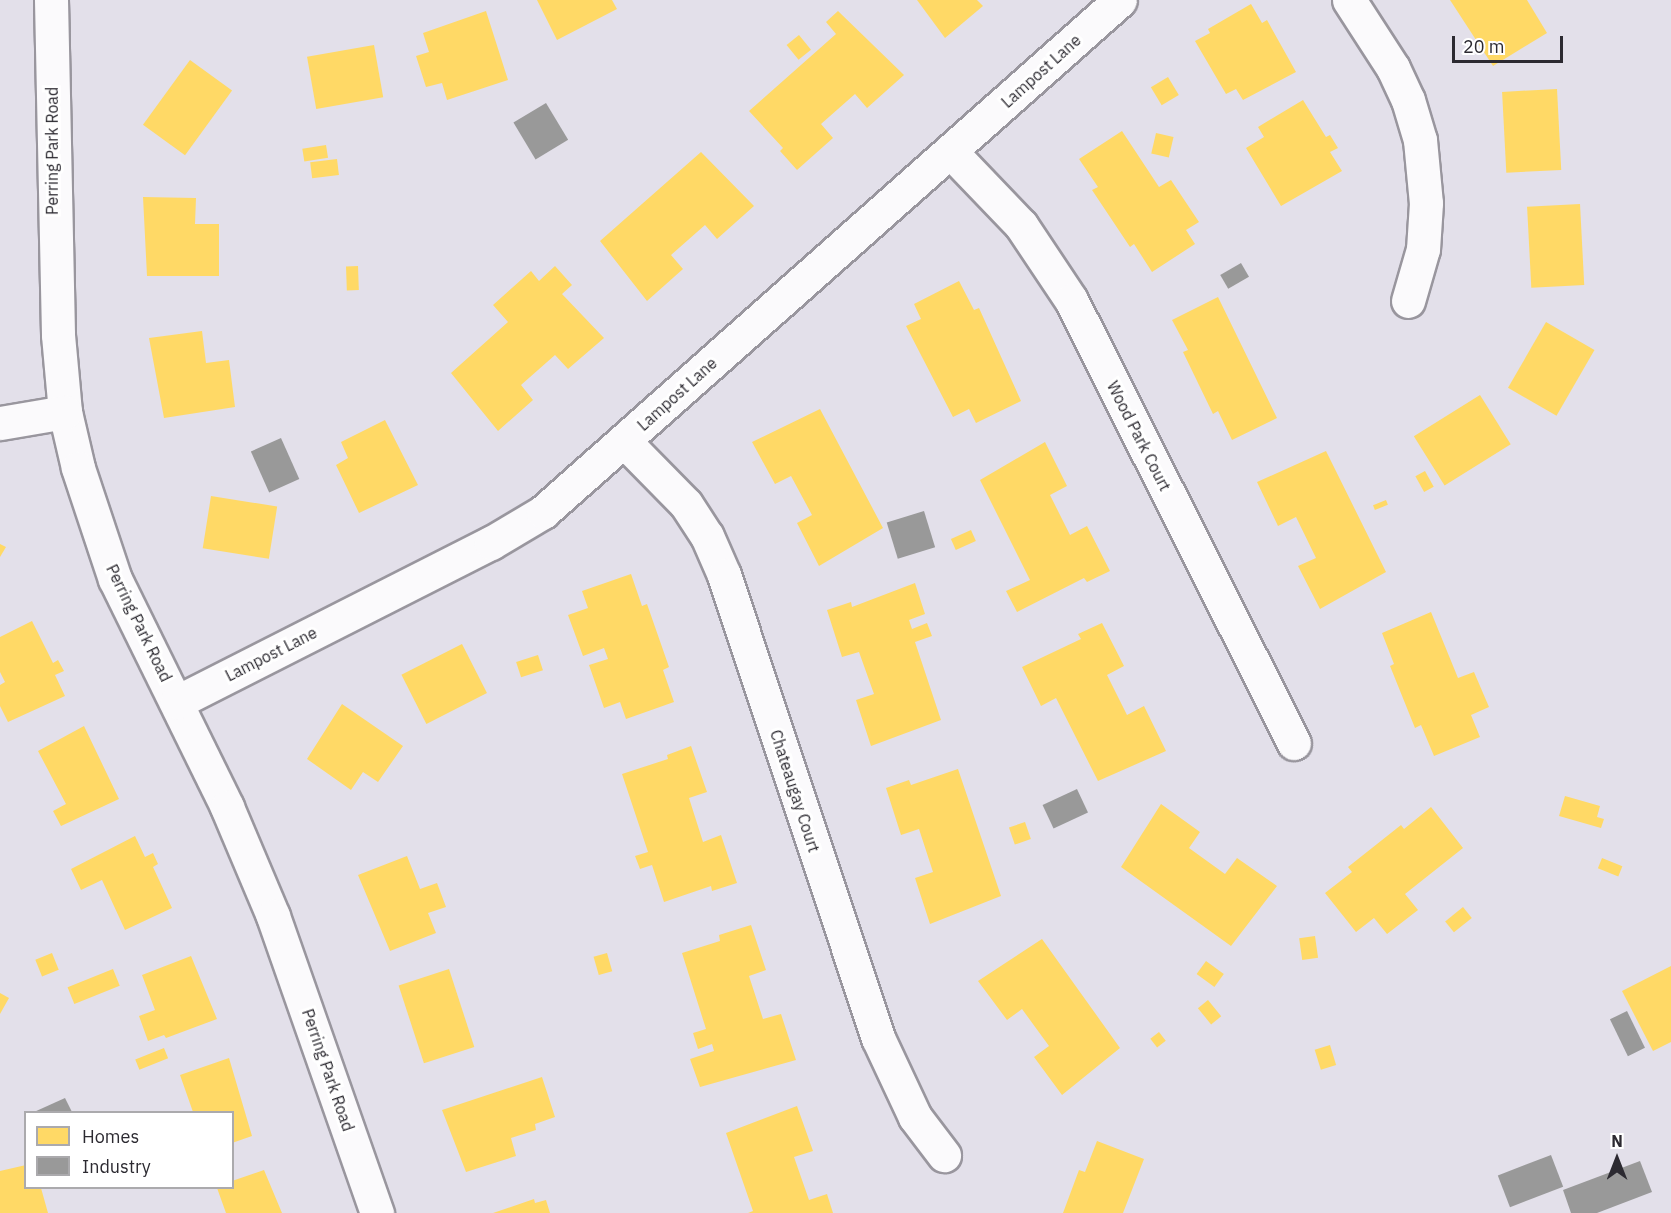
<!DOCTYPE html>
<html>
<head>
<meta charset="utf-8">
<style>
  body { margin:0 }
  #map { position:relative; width:1671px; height:1213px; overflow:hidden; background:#e3e0ea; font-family:"IBM Plex Sans",sans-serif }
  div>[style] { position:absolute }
  .homes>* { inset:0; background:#ffd966; transform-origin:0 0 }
  .industry>* { inset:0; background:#999; transform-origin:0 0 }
  .roads { filter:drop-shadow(2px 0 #99969e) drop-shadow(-2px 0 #99969e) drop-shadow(0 2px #99969e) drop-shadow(0 -2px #99969e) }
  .street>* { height:33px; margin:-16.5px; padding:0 16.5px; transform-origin:16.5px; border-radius:16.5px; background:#fbfafc }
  span { translate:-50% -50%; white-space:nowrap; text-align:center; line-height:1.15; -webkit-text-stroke:6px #fff; paint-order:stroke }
  .street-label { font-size:16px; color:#2c2a31 }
  .legend { position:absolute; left:24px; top:1111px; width:210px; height:78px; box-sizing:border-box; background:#fff; border:2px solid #abaaad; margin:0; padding:8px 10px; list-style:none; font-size:18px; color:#2c2a31 }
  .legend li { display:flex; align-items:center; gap:12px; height:30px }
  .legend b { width:30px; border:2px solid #abaaad }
  .north { position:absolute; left:1587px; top:1129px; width:60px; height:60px; -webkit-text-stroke:4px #fff; paint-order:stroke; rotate:0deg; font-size:16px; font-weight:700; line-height:24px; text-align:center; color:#2c2a31 }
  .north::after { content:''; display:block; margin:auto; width:21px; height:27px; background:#2c2a31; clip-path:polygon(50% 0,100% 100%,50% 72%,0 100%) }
  .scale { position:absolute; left:1452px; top:36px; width:111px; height:27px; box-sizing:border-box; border:3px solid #2c2a31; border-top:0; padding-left:8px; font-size:18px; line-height:21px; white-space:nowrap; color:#2c2a31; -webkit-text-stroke:4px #fff; paint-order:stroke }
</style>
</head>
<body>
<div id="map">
  <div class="homes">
    <div style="clip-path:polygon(537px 0,612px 0,617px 9px,557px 40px)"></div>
    <div style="clip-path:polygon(917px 0,977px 0,983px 6px,945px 38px)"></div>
    <div style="clip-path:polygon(1450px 0,1527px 0,1547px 33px,1493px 66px)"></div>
    <div style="clip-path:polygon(1251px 4px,1262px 23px,1267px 20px,1296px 72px,1243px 100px,1236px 89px,1226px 94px,1195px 41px,1210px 33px,1208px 29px)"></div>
    <div style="clip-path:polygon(486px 11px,508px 80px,447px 100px,442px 83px,426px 87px,416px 56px,429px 52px,423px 33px)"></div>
    <div style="clip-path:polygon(838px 11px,904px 75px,867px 108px,855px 94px,821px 124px,833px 138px,797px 170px,780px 151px,783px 148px,749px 111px,836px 34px,826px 22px)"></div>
    <div style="left:799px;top:35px;width:19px;height:16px;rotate:51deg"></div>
    <div style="left:374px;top:45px;width:53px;height:68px;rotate:80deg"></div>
    <div style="left:190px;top:60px;width:52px;height:80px;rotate:36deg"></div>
    <div style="left:1168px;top:77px;width:21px;height:20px;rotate:59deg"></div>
    <div style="left:1557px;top:89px;width:81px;height:55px;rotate:87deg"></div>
    <div style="clip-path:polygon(1303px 100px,1326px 137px,1330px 135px,1338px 148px,1330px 152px,1342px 171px,1281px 206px,1246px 148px,1264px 137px,1258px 127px)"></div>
    <div style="clip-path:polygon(1122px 131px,1159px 187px,1171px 180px,1199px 222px,1186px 230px,1195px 244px,1152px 272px,1134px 244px,1130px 247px,1092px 190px,1098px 187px,1079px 159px)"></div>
    <div style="left:1156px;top:133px;width:18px;height:21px;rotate:13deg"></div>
    <div style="left:326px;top:145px;width:13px;height:24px;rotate:81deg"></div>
    <div style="clip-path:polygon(701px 152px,754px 206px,717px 239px,705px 225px,671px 255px,683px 269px,647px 301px,600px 241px)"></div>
    <div style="left:337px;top:159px;width:16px;height:27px;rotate:83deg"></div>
    <div style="clip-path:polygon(143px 197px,196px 198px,195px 224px,219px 224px,219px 276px,147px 276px)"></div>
    <div style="left:1580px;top:204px;width:81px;height:53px;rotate:87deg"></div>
    <div style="left:358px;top:266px;width:24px;height:12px;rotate:88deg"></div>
    <div style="clip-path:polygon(555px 266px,572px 285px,562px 294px,604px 338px,568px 369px,555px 355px,521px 385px,533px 400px,498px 431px,451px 373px,508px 322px,493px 305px,531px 271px,539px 281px)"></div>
    <div style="clip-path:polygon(959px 281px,974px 310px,979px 308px,1021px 401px,976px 423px,969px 409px,953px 417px,906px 326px,921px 319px,914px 304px)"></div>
    <div style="clip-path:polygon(1218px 297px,1277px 418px,1232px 440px,1218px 411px,1213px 414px,1183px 352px,1188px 350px,1172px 320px)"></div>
    <div style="left:1546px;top:322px;width:56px;height:76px;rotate:30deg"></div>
    <div style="clip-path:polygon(202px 331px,206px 363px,229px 360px,235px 407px,164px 418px,149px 338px)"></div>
    <div style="left:1480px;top:395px;width:58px;height:78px;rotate:58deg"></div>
    <div style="clip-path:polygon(820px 409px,883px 528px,819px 566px,797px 523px,812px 515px,791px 476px,775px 484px,752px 442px)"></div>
    <div style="clip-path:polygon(385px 420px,418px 485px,359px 513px,336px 465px,348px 458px,341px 442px)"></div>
    <div style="clip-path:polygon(1045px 442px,1067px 486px,1050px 495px,1070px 535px,1087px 526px,1110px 571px,1087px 582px,1084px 578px,1017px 612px,1006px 591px,1030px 580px,980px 480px)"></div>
    <div style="clip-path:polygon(1326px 451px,1386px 572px,1320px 609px,1298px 566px,1316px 558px,1296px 517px,1278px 526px,1257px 482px)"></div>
    <div style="left:1425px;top:471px;width:18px;height:11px;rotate:61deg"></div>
    <div style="left:211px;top:496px;width:67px;height:53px;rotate:9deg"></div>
    <div style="left:1386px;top:500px;width:5px;height:14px;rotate:68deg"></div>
    <div style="left:971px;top:530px;width:12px;height:22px;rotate:66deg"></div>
    <div style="clip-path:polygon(0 544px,6px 547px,0 557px)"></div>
    <div style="clip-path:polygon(631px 574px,642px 606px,647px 604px,669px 667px,663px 670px,674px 702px,626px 719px,620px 702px,604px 708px,589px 665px,608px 659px,604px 648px,583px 656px,568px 615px,588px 608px,582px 591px)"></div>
    <div style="clip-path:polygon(915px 583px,925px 614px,909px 620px,912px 629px,927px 623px,932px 636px,915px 642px,941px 720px,871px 746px,856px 700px,874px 694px,859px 652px,842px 657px,827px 610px,851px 602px,852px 607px)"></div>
    <div style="clip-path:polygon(1431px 612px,1458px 678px,1474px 672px,1489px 707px,1471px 715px,1480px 737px,1434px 756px,1421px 725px,1415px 728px,1390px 666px,1394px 664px,1382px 633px)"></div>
    <div style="clip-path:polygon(32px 621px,53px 663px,58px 660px,64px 671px,55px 675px,65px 696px,8px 722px,0 706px,0 685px,5px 682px,0 672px,0 637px)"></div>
    <div style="clip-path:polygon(1102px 623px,1124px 666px,1107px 675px,1127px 715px,1144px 706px,1166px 751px,1098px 781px,1056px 698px,1041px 706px,1022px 667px,1081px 639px,1078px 634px)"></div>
    <div style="left:462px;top:644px;width:55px;height:68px;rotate:63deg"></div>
    <div style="left:538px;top:655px;width:16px;height:23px;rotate:72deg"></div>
    <div style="clip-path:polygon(342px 704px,403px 746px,378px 782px,363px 772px,351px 790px,307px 759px)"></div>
    <div style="clip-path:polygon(84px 726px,119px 799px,61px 826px,53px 811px,66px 804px,38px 751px)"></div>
    <div style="clip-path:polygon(691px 746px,707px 792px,689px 798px,703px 842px,721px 835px,737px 883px,712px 891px,711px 886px,664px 902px,652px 865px,640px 869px,635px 856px,648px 852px,622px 774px,668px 759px,667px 755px)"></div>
    <div style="clip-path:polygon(958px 769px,1001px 896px,930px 924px,915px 878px,933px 872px,919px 829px,901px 835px,886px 788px,909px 780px,911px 785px)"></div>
    <div style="clip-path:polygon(1565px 796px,1600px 806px,1597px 817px,1604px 819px,1601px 828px,1559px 816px)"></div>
    <div style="clip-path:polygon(1161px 804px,1200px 832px,1189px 848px,1225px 874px,1237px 858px,1277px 886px,1231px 946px,1121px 867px)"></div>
    <div style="clip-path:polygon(1431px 807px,1463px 848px,1405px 894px,1418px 910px,1387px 934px,1374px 918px,1356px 932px,1325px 893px,1352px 872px,1348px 867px,1401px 825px,1404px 829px)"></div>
    <div style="left:1025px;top:822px;width:18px;height:17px;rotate:71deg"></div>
    <div style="clip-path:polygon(135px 836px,145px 857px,153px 853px,158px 864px,153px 867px,172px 908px,125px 930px,102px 880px,81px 890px,71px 869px)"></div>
    <div style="clip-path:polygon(407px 856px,420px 889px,437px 883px,446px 907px,428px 913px,436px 933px,390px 951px,358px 875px)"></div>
    <div style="left:1602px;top:858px;width:22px;height:11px;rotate:22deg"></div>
    <div style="left:1463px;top:907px;width:14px;height:23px;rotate:51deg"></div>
    <div style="clip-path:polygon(751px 925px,766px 970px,749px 976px,763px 1019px,781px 1014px,796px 1060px,700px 1087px,690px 1059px,714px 1051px,712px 1044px,698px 1049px,693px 1033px,706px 1029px,682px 953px,720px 941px,719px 935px)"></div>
    <div style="left:1315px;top:936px;width:22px;height:16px;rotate:82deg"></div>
    <div style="clip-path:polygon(1042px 939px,1120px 1048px,1062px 1095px,1034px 1057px,1049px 1046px,1022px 1009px,1007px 1020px,978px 981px)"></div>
    <div style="left:52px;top:953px;width:18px;height:18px;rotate:68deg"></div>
    <div style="left:607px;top:953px;width:19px;height:14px;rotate:74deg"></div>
    <div style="clip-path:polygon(191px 956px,217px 1019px,166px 1038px,164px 1035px,148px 1041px,139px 1016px,155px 1010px,142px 975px)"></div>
    <div style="left:1206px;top:961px;width:22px;height:16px;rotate:36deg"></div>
    <div style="clip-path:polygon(1671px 966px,1671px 1042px,1653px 1051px,1622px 991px)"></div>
    <div style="left:113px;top:969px;width:18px;height:49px;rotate:68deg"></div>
    <div style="left:449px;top:969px;width:82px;height:53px;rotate:72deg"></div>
    <div style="clip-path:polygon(0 993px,9px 998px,0 1014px)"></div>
    <div style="left:1208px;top:1000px;width:21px;height:13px;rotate:51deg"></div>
    <div style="left:1159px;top:1032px;width:11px;height:11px;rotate:52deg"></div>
    <div style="left:1330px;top:1045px;width:21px;height:16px;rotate:73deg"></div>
    <div style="left:164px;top:1048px;width:11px;height:31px;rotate:68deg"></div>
    <div style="clip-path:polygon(229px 1058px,252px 1136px,232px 1143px,232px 1112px,193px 1112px,180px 1075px)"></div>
    <div style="clip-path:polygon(542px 1077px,555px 1117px,535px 1124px,536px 1130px,511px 1138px,516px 1156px,466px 1172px,442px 1110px)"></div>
    <div style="clip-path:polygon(797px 1106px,813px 1151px,794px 1157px,809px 1200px,827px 1194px,833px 1213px,748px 1213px,753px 1211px,726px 1133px)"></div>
    <div style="clip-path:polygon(1097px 1141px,1144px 1159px,1123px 1213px,1063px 1213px,1079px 1170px,1085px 1172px)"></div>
    <div style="clip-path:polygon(26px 1165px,26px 1188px,41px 1188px,48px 1213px,0 1213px,0 1171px)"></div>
    <div style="clip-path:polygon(264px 1170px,282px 1213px,226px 1213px,217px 1188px,232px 1188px,232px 1181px)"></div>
    <div style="clip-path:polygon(534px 1199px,535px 1203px,546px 1200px,550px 1213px,493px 1213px)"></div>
  </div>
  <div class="industry">
    <div style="left:546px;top:103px;width:43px;height:38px;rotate:59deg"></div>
    <div style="left:1241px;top:263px;width:16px;height:24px;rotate:60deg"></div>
    <div style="left:281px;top:438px;width:45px;height:33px;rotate:66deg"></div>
    <div style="left:924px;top:511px;width:38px;height:39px;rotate:73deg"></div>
    <div style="left:1077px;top:789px;width:26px;height:38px;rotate:65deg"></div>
    <div style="left:1627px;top:1011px;width:41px;height:19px;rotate:64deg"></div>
    <div style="clip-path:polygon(65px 1098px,72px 1112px,34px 1112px)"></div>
    <div style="left:1551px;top:1155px;width:34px;height:57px;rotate:69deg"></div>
    <div style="clip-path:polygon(1640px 1161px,1652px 1192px,1597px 1213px,1571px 1213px,1563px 1190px)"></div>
  </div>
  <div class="roads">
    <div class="street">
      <div style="left:51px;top:0;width:335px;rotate:88.8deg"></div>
      <div style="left:58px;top:335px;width:77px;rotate:84.8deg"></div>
      <div style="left:65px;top:412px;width:57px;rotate:76.9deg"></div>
      <div style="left:78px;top:468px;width:117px;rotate:71.6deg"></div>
      <div style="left:115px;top:579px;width:254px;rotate:63.8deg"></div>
      <div style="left:227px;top:807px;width:118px;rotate:67.1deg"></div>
      <div style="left:273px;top:916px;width:315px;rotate:70.7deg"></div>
      <div style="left:1349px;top:0;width:81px;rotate:57.1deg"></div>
      <div style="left:1393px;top:68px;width:35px;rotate:65deg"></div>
      <div style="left:1408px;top:100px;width:42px;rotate:73.3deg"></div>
      <div style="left:1420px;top:140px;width:63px;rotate:84.6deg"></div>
      <div style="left:1426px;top:203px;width:46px;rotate:93.7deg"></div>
      <div style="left:1423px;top:249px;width:54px;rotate:106.1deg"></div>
      <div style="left:950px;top:151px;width:103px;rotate:46.2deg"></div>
      <div style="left:1021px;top:225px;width:90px;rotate:56.3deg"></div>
      <div style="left:1071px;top:300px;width:496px;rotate:63.3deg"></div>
      <div style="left:0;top:423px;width:66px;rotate:-9.6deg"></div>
      <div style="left:624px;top:441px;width:88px;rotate:45.5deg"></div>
      <div style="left:686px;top:504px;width:38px;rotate:57deg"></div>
      <div style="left:707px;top:536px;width:43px;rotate:66.4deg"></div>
      <div style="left:724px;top:575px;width:488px;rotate:71.6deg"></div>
      <div style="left:878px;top:1038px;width:87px;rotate:64.9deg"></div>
      <div style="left:915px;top:1117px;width:48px;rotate:52.7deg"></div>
      <div style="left:177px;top:702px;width:352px;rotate:-26.9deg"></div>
      <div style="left:491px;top:543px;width:61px;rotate:-30.8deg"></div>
      <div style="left:543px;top:512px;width:771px;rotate:-41.58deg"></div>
    </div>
  </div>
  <div class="street-label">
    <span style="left:1041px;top:71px;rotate:-42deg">Lampost Lane</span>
    <span style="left:52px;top:151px;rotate:-90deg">Perring Park Road</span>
    <span style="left:677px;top:394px;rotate:-42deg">Lampost Lane</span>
    <span style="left:1139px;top:436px;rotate:63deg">Wood Park Court</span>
    <span style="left:139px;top:623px;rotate:64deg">Perring Park Road</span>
    <span style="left:271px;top:654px;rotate:-27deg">Lampost Lane</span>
    <span style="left:795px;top:791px;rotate:72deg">Chateaugay Court</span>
    <span style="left:328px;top:1070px;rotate:71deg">Perring Park Road</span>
  </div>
  <ul class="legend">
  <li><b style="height:16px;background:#ffd966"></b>Homes</li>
  <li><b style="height:16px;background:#999"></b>Industry</li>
  </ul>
  <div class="north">N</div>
  <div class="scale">20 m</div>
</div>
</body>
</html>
